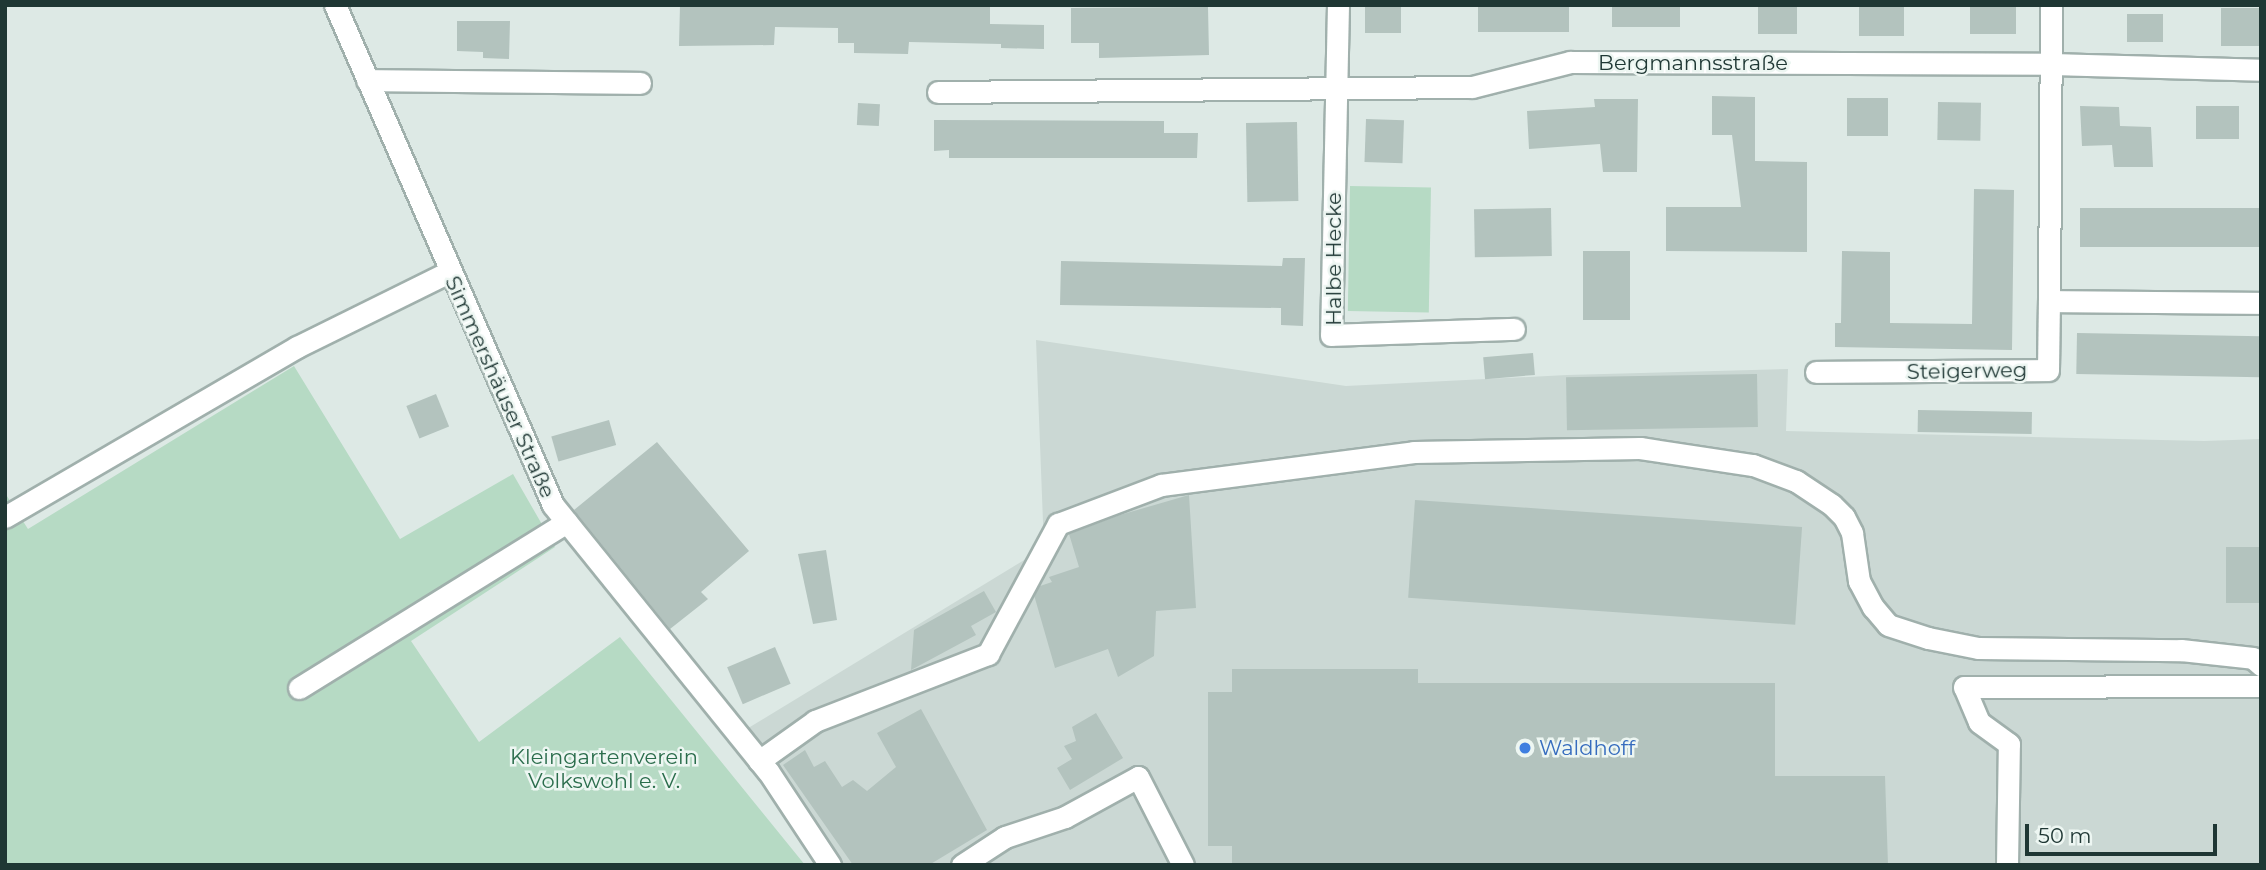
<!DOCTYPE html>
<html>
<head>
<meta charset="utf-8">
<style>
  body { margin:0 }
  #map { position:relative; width:2266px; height:870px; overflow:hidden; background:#dde9e5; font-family:Montserrat,sans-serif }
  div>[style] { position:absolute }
  .built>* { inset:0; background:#cbd8d4 }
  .green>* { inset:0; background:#b6dac4; transform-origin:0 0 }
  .building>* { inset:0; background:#b3c3be; transform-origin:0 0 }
  .roads { filter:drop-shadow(2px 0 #a0b0ac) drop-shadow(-2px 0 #a0b0ac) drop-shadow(0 2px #a0b0ac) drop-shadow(0 -2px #a0b0ac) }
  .minor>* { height:21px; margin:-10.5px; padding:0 10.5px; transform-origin:10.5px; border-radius:10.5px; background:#fff }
  .dots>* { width:19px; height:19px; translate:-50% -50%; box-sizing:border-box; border:4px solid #edf6f2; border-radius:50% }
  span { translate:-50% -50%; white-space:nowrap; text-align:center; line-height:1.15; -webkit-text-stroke:5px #edf6f2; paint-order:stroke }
  .street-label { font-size:21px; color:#1f3734 }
  .shop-label { font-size:21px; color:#366cbe }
  .left { translate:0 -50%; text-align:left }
  .park-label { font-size:21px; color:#2b6d4c }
  .frame { position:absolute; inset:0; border:7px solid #1f3734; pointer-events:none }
  .scale { position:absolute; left:2025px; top:824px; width:192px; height:32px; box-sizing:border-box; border:4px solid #1f3734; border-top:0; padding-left:9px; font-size:21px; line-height:24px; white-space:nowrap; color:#1f3734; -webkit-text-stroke:5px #edf6f2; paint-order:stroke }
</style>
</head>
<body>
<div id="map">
  <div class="built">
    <div style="clip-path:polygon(1036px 340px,1346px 386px,1567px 375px,1788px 369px,1786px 431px,2204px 441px,2261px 439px,2261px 865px,839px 865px,745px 730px,1044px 548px)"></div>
  </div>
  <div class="green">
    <div style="left:1350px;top:186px;width:81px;height:125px;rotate:1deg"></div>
    <div style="clip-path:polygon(294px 366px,400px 539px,513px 474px,555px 547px,411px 641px,479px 742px,620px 637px,805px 865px,5px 865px,5px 493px,28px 529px)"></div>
  </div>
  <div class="building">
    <div style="clip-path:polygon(680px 5px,990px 7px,990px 24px,1044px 25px,1044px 49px,1001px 48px,1001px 44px,909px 42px,908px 54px,854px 53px,854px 43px,838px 43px,838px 28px,775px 27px,774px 45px,679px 46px)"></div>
    <div style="left:1365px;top:5px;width:36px;height:28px"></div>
    <div style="left:1478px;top:5px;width:91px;height:27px"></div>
    <div style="left:1612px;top:5px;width:68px;height:22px"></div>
    <div style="left:1758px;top:5px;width:39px;height:29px"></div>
    <div style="left:1859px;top:5px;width:45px;height:31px"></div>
    <div style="left:1970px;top:5px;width:46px;height:29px"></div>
    <div style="clip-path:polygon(1208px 7px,1209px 55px,1099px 58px,1099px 43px,1071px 43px,1071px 8px)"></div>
    <div style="left:2221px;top:8px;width:40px;height:38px"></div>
    <div style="left:2127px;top:14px;width:36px;height:28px"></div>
    <div style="clip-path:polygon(457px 21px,510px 21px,509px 59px,483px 58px,483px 52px,457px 51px)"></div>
    <div style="clip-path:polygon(1712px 96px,1755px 97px,1755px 161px,1807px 162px,1807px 252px,1666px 251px,1666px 207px,1741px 207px,1732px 135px,1712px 135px)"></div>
    <div style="left:1847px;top:98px;width:41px;height:38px"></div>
    <div style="clip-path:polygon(1594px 99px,1638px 99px,1637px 172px,1603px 172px,1600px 144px,1529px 149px,1527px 111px,1595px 107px)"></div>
    <div style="left:1938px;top:102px;width:43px;height:38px;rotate:1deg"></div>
    <div style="left:858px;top:103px;width:22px;height:22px;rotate:3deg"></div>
    <div style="clip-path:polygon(2080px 106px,2119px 107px,2120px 126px,2151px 127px,2153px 167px,2114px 167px,2112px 145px,2082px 146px)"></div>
    <div style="left:2196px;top:106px;width:43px;height:33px"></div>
    <div style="left:1366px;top:119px;width:38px;height:43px;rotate:2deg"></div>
    <div style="clip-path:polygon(934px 120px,1164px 121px,1164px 133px,1198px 133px,1197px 158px,949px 158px,949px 150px,934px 151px)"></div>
    <div style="left:1297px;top:122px;width:79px;height:51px;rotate:89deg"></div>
    <div style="clip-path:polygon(1974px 189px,2014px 190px,2012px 350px,1835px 347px,1835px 323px,1841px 323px,1842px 251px,1890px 252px,1890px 323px,1972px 324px)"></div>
    <div style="left:1551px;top:208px;width:48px;height:77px;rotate:89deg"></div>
    <div style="left:2080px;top:208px;width:181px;height:39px"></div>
    <div style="left:1583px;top:251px;width:47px;height:69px"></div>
    <div style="clip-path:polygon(1283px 258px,1305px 258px,1303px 326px,1281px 325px,1281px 308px,1060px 305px,1061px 261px,1282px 266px)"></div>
    <div style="left:2077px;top:333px;width:184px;height:41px;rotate:1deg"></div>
    <div style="left:1533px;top:353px;width:22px;height:50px;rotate:85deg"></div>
    <div style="left:1757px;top:374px;width:53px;height:191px;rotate:89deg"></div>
    <div style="left:436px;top:394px;width:35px;height:32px;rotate:68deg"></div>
    <div style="left:1918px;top:410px;width:114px;height:22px;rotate:1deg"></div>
    <div style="left:609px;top:420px;width:26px;height:60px;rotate:74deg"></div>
    <div style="clip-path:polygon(657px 442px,749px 551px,701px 592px,708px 599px,670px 629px,574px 510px)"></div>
    <div style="clip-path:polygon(1189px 495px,1196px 608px,1156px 611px,1154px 656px,1118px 677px,1108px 649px,1055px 668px,1034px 595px,1040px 586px,1052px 582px,1049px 577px,1079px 567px,1069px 534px,1120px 515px)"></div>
    <div style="left:1415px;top:500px;width:388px;height:98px;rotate:4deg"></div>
    <div style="left:2261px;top:547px;width:56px;height:35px;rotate:90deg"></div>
    <div style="clip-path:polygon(826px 550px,837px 620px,813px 624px,798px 554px)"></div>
    <div style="clip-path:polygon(984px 591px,996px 612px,971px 626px,976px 635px,911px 670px,914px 630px)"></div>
    <div style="left:775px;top:647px;width:40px;height:52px;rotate:67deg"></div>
    <div style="clip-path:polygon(1232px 669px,1418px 669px,1418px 683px,1775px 683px,1775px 776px,1885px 776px,1888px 865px,1232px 865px,1232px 846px,1208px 846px,1208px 692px,1232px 692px)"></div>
    <div style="clip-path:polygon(921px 709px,987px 830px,929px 865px,853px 865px,783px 765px,805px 750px,814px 767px,825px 761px,842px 787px,853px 780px,867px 791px,896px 767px,877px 733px)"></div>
    <div style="clip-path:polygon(1096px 713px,1123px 758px,1070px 790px,1057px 768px,1072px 759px,1064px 746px,1076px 741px,1072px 727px)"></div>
  </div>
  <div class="roads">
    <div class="minor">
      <div style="left:335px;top:5px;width:545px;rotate:66.44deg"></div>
      <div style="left:553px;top:505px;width:342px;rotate:51.1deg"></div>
      <div style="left:768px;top:771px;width:113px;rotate:56.6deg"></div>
      <div style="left:1338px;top:5px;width:330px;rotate:91.2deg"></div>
      <div style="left:1331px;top:335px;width:183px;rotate:-1.9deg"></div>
      <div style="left:367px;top:80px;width:273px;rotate:0.6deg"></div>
      <div style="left:938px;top:92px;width:534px;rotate:-0.54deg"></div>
      <div style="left:1472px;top:87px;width:101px;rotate:-14.3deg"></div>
      <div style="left:1570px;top:62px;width:482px;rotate:0.2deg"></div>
      <div style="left:2052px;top:64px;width:209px;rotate:1.6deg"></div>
      <div style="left:2049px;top:301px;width:296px;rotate:-89.6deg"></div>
      <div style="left:1816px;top:372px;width:232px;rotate:-0.5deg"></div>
      <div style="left:2048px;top:370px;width:69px;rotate:-89.2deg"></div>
      <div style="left:2049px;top:301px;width:212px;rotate:0.5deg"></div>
      <div style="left:5px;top:517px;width:338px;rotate:-30.2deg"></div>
      <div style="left:297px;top:347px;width:169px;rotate:-26.3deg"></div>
      <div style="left:299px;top:688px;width:315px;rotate:-31.8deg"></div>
      <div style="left:759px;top:761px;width:69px;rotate:-35.5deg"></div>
      <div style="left:815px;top:721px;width:186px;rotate:-21.2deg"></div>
      <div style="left:988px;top:654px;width:148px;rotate:-61.7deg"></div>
      <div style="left:1058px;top:524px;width:110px;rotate:-20.7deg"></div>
      <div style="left:1161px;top:485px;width:255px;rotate:-7.4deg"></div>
      <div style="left:1414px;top:452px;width:226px;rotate:-1deg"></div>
      <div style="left:1640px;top:448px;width:114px;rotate:8.6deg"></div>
      <div style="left:1753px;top:465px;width:46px;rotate:20.4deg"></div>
      <div style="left:1796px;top:481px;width:43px;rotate:33.7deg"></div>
      <div style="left:1832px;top:505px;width:17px;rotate:45deg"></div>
      <div style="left:1844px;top:517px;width:18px;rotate:63deg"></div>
      <div style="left:1852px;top:533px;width:49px;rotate:81.7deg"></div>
      <div style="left:1859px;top:581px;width:30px;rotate:62deg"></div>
      <div style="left:1873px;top:607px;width:23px;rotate:50deg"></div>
      <div style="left:1888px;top:625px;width:42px;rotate:18deg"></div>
      <div style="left:1928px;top:638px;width:51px;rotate:11.3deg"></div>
      <div style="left:1978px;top:648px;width:203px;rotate:0.6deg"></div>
      <div style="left:2181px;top:650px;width:72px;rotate:6.3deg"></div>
      <div style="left:2253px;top:658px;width:11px;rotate:41deg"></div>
      <div style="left:962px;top:865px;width:51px;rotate:-33.1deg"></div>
      <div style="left:1005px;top:837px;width:63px;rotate:-18.4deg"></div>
      <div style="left:1065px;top:817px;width:83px;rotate:-28.7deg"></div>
      <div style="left:1138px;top:777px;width:99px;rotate:62.9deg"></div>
      <div style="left:2007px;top:865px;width:121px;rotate:-89.1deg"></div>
      <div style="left:2009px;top:744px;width:37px;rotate:-144deg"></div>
      <div style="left:1979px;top:722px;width:38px;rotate:-113deg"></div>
      <div style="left:1964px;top:687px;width:297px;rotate:-0.2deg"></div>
    </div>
  </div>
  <div class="dots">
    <div style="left:1525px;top:748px;background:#3f7fe0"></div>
  </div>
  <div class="street-label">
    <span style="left:1693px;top:63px">Bergmannsstraße</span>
    <span style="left:1334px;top:259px;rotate:-90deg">Halbe Hecke</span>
    <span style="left:1967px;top:371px;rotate:-1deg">Steigerweg</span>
    <span style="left:500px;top:387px;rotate:66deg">Simmershäuser Straße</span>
  </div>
  <div class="shop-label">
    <span class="left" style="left:1539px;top:748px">Waldhoff</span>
  </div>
  <div class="park-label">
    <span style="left:604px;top:769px">Kleingartenverein<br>Volkswohl e. V.</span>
  </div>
  <div class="frame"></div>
  <div class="scale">50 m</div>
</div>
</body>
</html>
